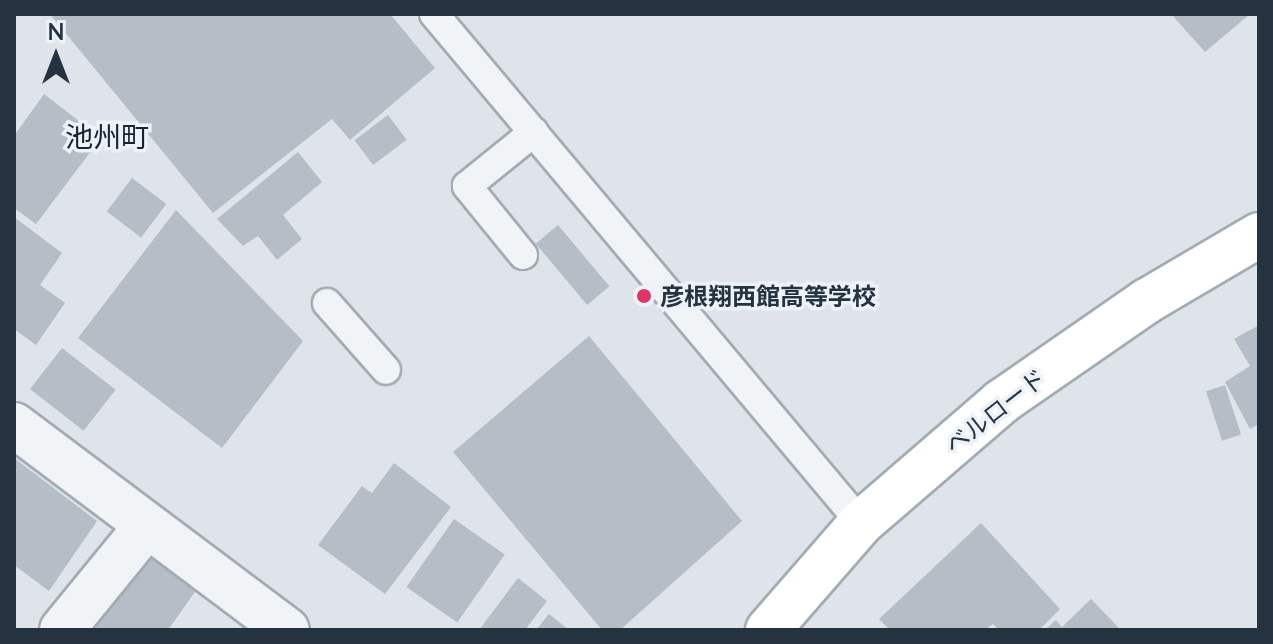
<!DOCTYPE html>
<html>
<head>
<meta charset="utf-8">
<style>
  body { margin:0 }
  #map { position:relative; width:1273px; height:644px; overflow:hidden; background:#dee4e9; font-family:Lato,"Noto Sans JP",sans-serif }
  div>[style] { position:absolute }
  .building>* { inset:0; background:#b5bec6; transform-origin:0 0 }
  .roads { filter:drop-shadow(2px 0 #a3abb3) drop-shadow(-2px 0 #a3abb3) drop-shadow(0 2px #a3abb3) drop-shadow(0 -2px #a3abb3) }
  .service>* { height:28px; margin:-14px; padding:0 14px; transform-origin:14px; border-radius:14px; background:#f1f4f7 }
  .minor>* { height:44px; margin:-22px; padding:0 22px; transform-origin:22px; border-radius:22px; background:#f1f4f7 }
  .primary>* { height:44px; margin:-22px; padding:0 22px; transform-origin:22px; border-radius:22px; background:#fff }
  .dots>* { width:22px; height:22px; translate:-50% -50%; box-sizing:border-box; border:4px solid #edf2f6; border-radius:50% }
  span { translate:-50% -50%; white-space:nowrap; text-align:center; line-height:1.15; -webkit-text-stroke:7px #edf2f6; paint-order:stroke }
  .poi-label { font-size:24px; color:#253341; font-weight:700 }
  .left { translate:0 -50%; text-align:left }
  .street-label { font-size:24px; color:#253341 }
  .quarter-label { font-size:28px; color:#182432 }
  .frame { position:absolute; inset:0; border:16px solid #253341; pointer-events:none }
  .north { position:absolute; left:16px; top:16px; width:80px; height:80px; -webkit-text-stroke:6px #edf2f6; paint-order:stroke; rotate:0deg; font-size:22px; font-weight:700; line-height:32px; text-align:center; color:#253341 }
  .north::after { content:''; display:block; margin:auto; width:28px; height:36px; background:#253341; clip-path:polygon(50% 0,100% 100%,50% 72%,0 100%) }
</style>
</head>
<body>
<div id="map">
  <div class="building">
    <div style="clip-path:polygon(50px 14px,390px 14px,435px 68px,350px 140px,332px 119px,213px 213px)"></div>
    <div style="clip-path:polygon(1171px 14px,1250px 14px,1205px 52px)"></div>
    <div style="clip-path:polygon(44px 94px,101px 138px,36px 224px,14px 208px,14px 136px)"></div>
    <div style="left:388px;top:115px;width:31px;height:42px;rotate:53deg"></div>
    <div style="clip-path:polygon(298px 152px,322px 182px,283px 215px,302px 239px,277px 260px,258px 236px,243px 246px,217px 219px)"></div>
    <div style="left:132px;top:178px;width:43px;height:42px;rotate:37deg"></div>
    <div style="clip-path:polygon(176px 210px,303px 341px,222px 448px,78px 338px)"></div>
    <div style="clip-path:polygon(14px 217px,62px 253px,40px 285px,65px 303px,36px 345px,14px 329px)"></div>
    <div style="left:558px;top:225px;width:80px;height:29px;rotate:50deg"></div>
    <div style="clip-path:polygon(1259px 325px,1259px 424px,1250px 429px,1225px 382px,1250px 366px,1234px 339px)"></div>
    <div style="clip-path:polygon(589px 336px,742px 521px,620px 630px,602px 630px,453px 452px)"></div>
    <div style="left:62px;top:348px;width:68px;height:52px;rotate:38deg"></div>
    <div style="left:1225px;top:385px;width:52px;height:20px;rotate:72deg"></div>
    <div style="clip-path:polygon(14px 458px,97px 521px,49px 591px,14px 565px)"></div>
    <div style="clip-path:polygon(394px 463px,451px 507px,385px 594px,318px 545px,362px 486px,372px 493px)"></div>
    <div style="left:454px;top:519px;width:62px;height:83px;rotate:35deg"></div>
    <div style="clip-path:polygon(981px 523px,1060px 609px,1039px 630px,999px 630px,993px 624px,985px 630px,890px 630px,879px 619px)"></div>
    <div style="clip-path:polygon(146px 547px,199px 586px,168px 630px,100px 630px,91px 624px)"></div>
    <div style="clip-path:polygon(518px 578px,547px 601px,525px 630px,479px 630px)"></div>
    <div style="clip-path:polygon(1091px 599px,1121px 630px,1045px 630px,1056px 620px,1062px 627px)"></div>
    <div style="clip-path:polygon(549px 614px,569px 630px,536px 630px)"></div>
  </div>
  <div class="roads">
    <div class="service">
      <div style="left:434px;top:14px;width:664px;rotate:50.01deg"></div>
      <div style="left:523px;top:255px;width:89px;rotate:-129.1deg"></div>
      <div style="left:467px;top:186px;width:86px;rotate:-38.9deg"></div>
      <div style="left:327px;top:303px;width:89px;rotate:48.6deg"></div>
    </div>
    <div class="minor">
      <div style="left:14px;top:425px;width:341px;rotate:36.9deg"></div>
      <div style="left:62px;top:630px;width:133px;rotate:-50.8deg"></div>
    </div>
    <div class="primary">
      <div style="left:768px;top:630px;width:142px;rotate:-49deg"></div>
      <div style="left:861px;top:523px;width:185px;rotate:-40.8deg"></div>
      <div style="left:1001px;top:402px;width:178px;rotate:-34.7deg"></div>
      <div style="left:1147px;top:301px;width:130px;rotate:-30.5deg"></div>
    </div>
  </div>
  <div class="dots">
    <div style="left:644px;top:296px;background:#db3664"></div>
  </div>
  <div class="poi-label">
    <span class="left" style="left:660px;top:296px">彦根翔西館高等学校</span>
  </div>
  <div class="street-label">
    <span style="left:995px;top:411px;rotate:-38deg">ベルロード</span>
  </div>
  <div class="quarter-label">
    <span style="left:107px;top:136px">池州町</span>
  </div>
  <div class="frame"></div>
  <div class="north">N</div>
</div>
</body>
</html>
